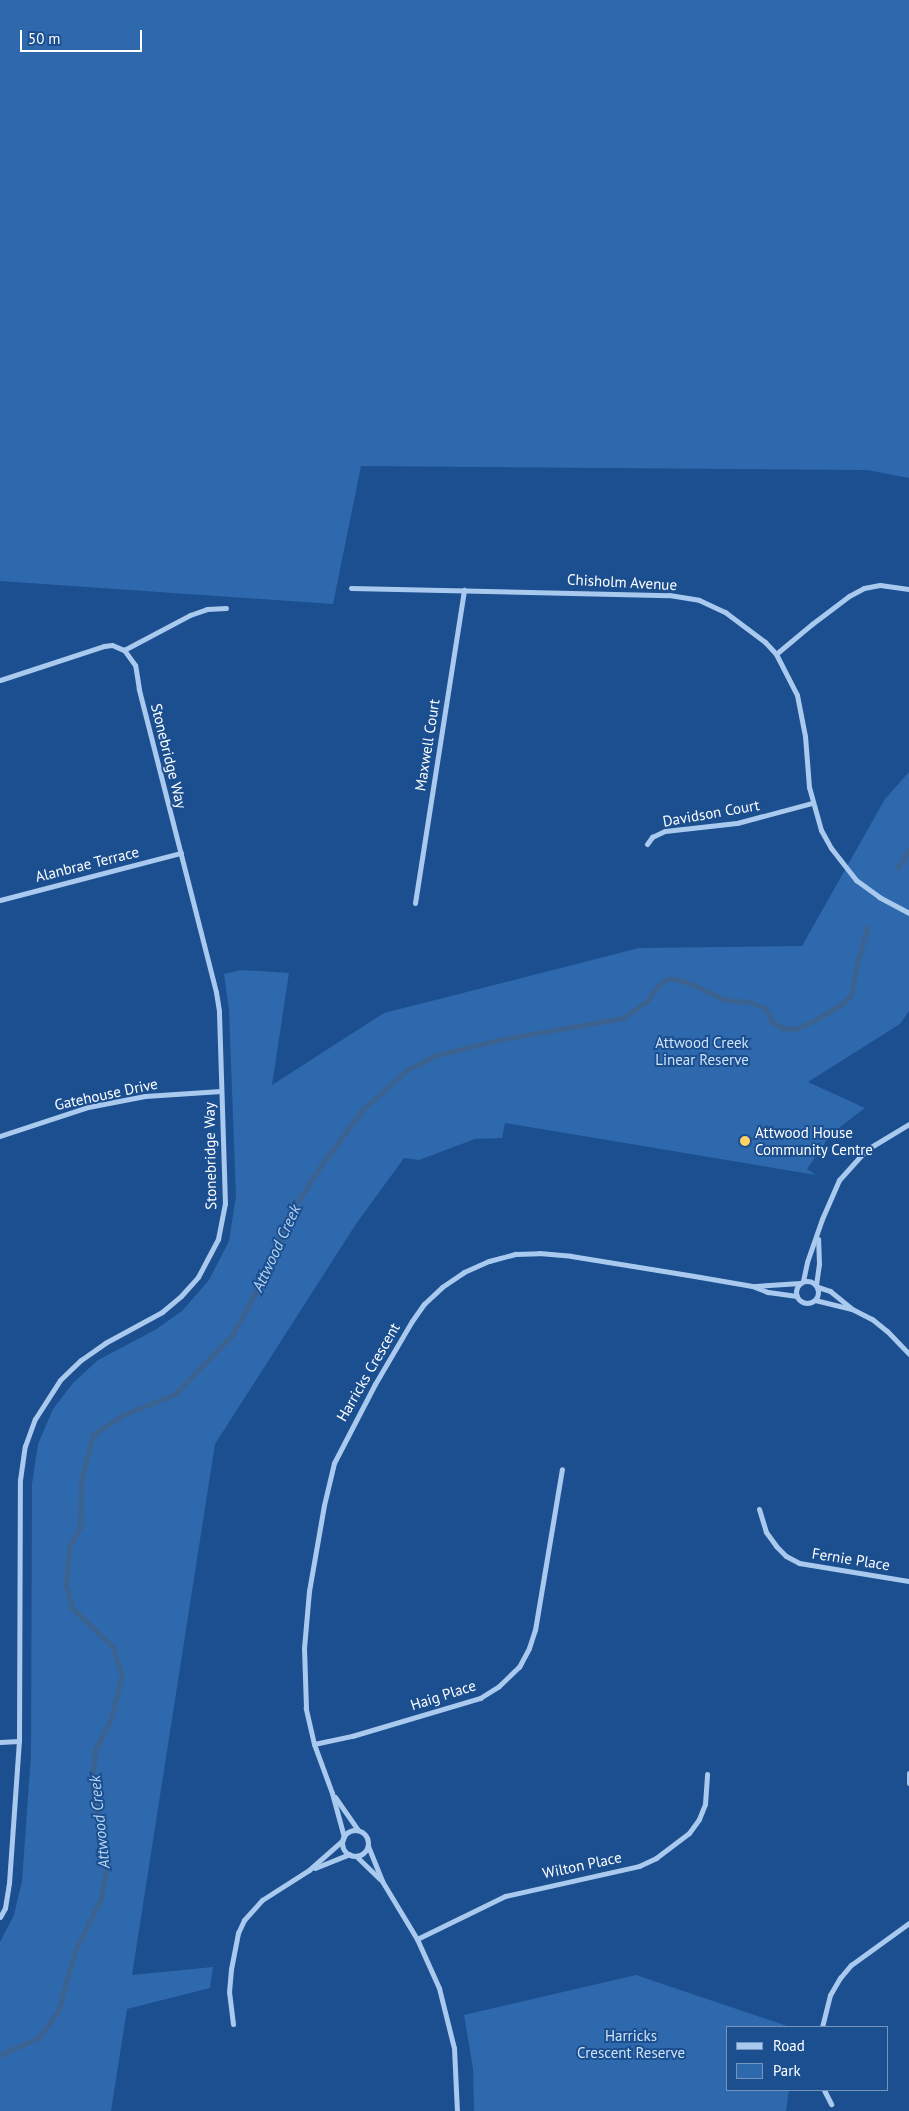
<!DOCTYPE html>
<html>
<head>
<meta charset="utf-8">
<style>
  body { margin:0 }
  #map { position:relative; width:909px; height:2111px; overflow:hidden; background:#1b4f8f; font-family:"PT Sans",sans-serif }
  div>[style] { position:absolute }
  .green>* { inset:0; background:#2e69ad }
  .stream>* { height:5px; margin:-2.5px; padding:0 2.5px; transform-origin:2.5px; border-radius:2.5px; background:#3c6290 }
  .street>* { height:5px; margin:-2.5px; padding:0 2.5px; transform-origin:2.5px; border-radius:2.5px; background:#a9c9ee }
  .street>.ring { margin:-2.5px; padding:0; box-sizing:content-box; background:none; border:5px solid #a9c9ee; border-radius:50% }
  .dots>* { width:14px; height:14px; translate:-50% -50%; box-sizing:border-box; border:2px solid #1b4f8f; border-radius:50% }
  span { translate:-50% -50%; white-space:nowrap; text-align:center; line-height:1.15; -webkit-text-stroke:4px #1b4f8f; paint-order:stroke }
  .street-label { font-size:15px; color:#fff }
  .park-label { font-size:15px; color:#cfe3fa }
  .poi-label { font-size:15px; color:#fff }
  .left { translate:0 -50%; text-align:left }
  .water-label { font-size:16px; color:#b5d3f5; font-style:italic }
  .legend { position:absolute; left:726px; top:2026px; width:162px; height:65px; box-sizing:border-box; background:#1b4f8f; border:1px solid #7695bc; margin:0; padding:6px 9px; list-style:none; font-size:15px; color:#fff }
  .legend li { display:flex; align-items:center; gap:10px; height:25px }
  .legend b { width:25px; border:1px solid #7695bc }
  .scale { position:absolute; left:20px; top:30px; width:122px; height:22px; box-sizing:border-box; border:2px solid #fff; border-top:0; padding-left:6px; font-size:15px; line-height:18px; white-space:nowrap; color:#fff; -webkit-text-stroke:4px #1b4f8f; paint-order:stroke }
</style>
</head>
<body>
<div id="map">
  <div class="green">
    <div style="clip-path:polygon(0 0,909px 0,909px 478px,867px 470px,361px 466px,333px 604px,0 581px)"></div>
    <div style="clip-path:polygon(909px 772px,909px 1011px,900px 1024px,808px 1082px,865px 1108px,831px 1134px,807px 1169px,816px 1175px,505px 1123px,502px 1138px,475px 1139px,419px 1160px,404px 1158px,356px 1224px,215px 1444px,132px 1975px,213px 1967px,210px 1988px,127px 2009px,111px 2111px,0 2111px,0 1942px,14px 1915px,22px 1881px,31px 1755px,32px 1484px,38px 1444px,53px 1409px,73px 1383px,98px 1360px,155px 1330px,182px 1311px,209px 1280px,229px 1241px,236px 1196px,229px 1010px,224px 974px,241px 970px,289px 973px,272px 1085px,384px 1013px,639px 948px,802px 946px,885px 799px)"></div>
    <div style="clip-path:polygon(636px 1975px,790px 2027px,728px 2027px,728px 2090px,789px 2090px,786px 2111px,474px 2111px,473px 2069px,464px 2015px)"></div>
  </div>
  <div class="stream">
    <div style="left:898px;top:868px;width:22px;rotate:-60deg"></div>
    <div style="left:0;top:2055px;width:43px;rotate:-24.8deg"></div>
    <div style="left:39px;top:2037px;width:32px;rotate:-54deg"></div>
    <div style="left:58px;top:2011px;width:62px;rotate:-74.2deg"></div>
    <div style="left:75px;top:1951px;width:59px;rotate:-63.9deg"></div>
    <div style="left:101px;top:1898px;width:34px;rotate:-80deg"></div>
    <div style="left:107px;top:1865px;width:80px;rotate:-100.8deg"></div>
    <div style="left:92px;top:1786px;width:36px;rotate:-85deg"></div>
    <div style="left:95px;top:1750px;width:36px;rotate:-63deg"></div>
    <div style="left:111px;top:1718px;width:44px;rotate:-75.7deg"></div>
    <div style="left:122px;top:1675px;width:31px;rotate:-109deg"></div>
    <div style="left:112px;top:1646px;width:55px;rotate:-136.5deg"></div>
    <div style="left:72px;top:1608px;width:25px;rotate:-104deg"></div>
    <div style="left:66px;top:1584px;width:37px;rotate:-85deg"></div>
    <div style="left:69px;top:1547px;width:23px;rotate:-61deg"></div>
    <div style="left:80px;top:1527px;width:47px;rotate:-88.8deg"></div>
    <div style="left:81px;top:1480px;width:47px;rotate:-75.1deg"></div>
    <div style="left:93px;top:1435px;width:36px;rotate:-34deg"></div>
    <div style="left:123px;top:1415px;width:56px;rotate:-22deg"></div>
    <div style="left:175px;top:1394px;width:82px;rotate:-46deg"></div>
    <div style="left:232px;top:1335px;width:87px;rotate:-61.1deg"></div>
    <div style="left:274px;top:1259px;width:40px;rotate:-74deg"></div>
    <div style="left:285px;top:1221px;width:68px;rotate:-57deg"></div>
    <div style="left:322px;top:1164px;width:69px;rotate:-53.3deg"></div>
    <div style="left:363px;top:1109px;width:59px;rotate:-41.6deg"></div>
    <div style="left:407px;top:1070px;width:34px;rotate:-27deg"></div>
    <div style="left:437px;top:1055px;width:63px;rotate:-13.8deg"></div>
    <div style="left:498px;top:1040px;width:127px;rotate:-10deg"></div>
    <div style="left:623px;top:1018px;width:29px;rotate:-35deg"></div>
    <div style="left:647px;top:1001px;width:19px;rotate:-54deg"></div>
    <div style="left:658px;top:986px;width:11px;rotate:-38deg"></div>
    <div style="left:667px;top:979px;width:8px"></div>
    <div style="left:675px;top:979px;width:17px;rotate:17deg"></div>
    <div style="left:691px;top:984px;width:38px;rotate:25deg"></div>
    <div style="left:725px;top:1000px;width:24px;rotate:5deg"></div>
    <div style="left:749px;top:1002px;width:17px;rotate:21deg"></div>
    <div style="left:765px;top:1008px;width:16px;rotate:63deg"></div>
    <div style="left:772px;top:1022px;width:13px;rotate:29deg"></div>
    <div style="left:783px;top:1028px;width:13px;rotate:4deg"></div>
    <div style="left:796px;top:1029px;width:23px;rotate:-25deg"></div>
    <div style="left:817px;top:1019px;width:29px;rotate:-31deg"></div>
    <div style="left:842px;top:1004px;width:14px;rotate:-45deg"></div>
    <div style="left:852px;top:994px;width:27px;rotate:-82deg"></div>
    <div style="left:856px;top:967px;width:41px;rotate:-74.2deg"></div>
  </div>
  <div class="street">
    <div style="left:351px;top:588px;width:318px;rotate:1.3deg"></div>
    <div style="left:669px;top:595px;width:30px;rotate:9deg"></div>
    <div style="left:699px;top:600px;width:29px;rotate:25deg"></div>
    <div style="left:725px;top:612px;width:50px;rotate:36.9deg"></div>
    <div style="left:765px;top:642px;width:16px;rotate:47deg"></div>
    <div style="left:776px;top:654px;width:46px;rotate:62.9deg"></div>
    <div style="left:797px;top:695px;width:42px;rotate:79deg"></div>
    <div style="left:805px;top:736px;width:51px;rotate:85.5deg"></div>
    <div style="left:809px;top:787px;width:45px;rotate:74.4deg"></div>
    <div style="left:821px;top:830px;width:21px;rotate:61deg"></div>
    <div style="left:831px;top:848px;width:41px;rotate:52deg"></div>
    <div style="left:856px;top:880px;width:29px;rotate:36deg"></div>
    <div style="left:879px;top:897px;width:34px;rotate:28deg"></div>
    <div style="left:776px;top:654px;width:47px;rotate:-39.8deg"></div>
    <div style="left:812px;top:624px;width:46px;rotate:-37.1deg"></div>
    <div style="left:849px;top:596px;width:17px;rotate:-28deg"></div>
    <div style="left:864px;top:588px;width:16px;rotate:-11deg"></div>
    <div style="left:880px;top:585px;width:29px;rotate:8deg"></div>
    <div style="left:0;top:680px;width:109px;rotate:-18.1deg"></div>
    <div style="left:104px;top:646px;width:8px;rotate:-7deg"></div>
    <div style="left:112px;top:645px;width:13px;rotate:23deg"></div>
    <div style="left:124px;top:650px;width:75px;rotate:-27.9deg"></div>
    <div style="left:190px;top:615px;width:18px;rotate:-19deg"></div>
    <div style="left:207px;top:609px;width:19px;rotate:-3deg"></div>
    <div style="left:647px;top:844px;width:9px;rotate:-54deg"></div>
    <div style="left:652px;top:837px;width:14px;rotate:-25deg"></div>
    <div style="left:665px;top:831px;width:72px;rotate:-6.3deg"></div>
    <div style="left:737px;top:823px;width:78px;rotate:-14.9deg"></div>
    <div style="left:0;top:900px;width:187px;rotate:-14.6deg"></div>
    <div style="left:415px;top:903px;width:317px;rotate:-81.1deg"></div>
    <div style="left:0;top:1136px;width:93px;rotate:-18.2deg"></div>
    <div style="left:88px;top:1107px;width:58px;rotate:-10.9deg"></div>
    <div style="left:145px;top:1096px;width:76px;rotate:-3.8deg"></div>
    <div class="ring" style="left:796px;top:1281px;width:17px;height:17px"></div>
    <div style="left:803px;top:1281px;width:19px;rotate:-78deg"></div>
    <div style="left:807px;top:1262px;width:46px;rotate:-70.8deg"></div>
    <div style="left:822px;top:1219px;width:43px;rotate:-66.4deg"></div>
    <div style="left:839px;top:1180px;width:40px;rotate:-48deg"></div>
    <div style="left:866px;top:1150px;width:50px;rotate:-31.2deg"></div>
    <div style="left:816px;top:1285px;width:21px;rotate:-82deg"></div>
    <div style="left:819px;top:1264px;width:25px;rotate:-92deg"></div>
    <div style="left:755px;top:1286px;width:45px;rotate:-3.8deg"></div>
    <div style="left:818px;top:1287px;width:13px;rotate:18deg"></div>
    <div style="left:830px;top:1291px;width:28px;rotate:39deg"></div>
    <div style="left:852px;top:1309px;width:22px;rotate:27deg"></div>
    <div style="left:872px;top:1319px;width:19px;rotate:39deg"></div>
    <div style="left:887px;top:1331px;width:32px;rotate:46deg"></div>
    <div style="left:815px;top:1300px;width:38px;rotate:14deg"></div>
    <div style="left:759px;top:1509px;width:24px;rotate:73deg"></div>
    <div style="left:766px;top:1532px;width:17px;rotate:54deg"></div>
    <div style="left:776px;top:1546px;width:14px;rotate:45deg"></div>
    <div style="left:786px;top:1556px;width:15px;rotate:28deg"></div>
    <div style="left:799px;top:1563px;width:111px;rotate:9.3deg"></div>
    <div style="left:0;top:1742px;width:19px;rotate:-3deg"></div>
    <div style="left:314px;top:1744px;width:39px;rotate:-12deg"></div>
    <div style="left:352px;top:1736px;width:134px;rotate:-16.5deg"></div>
    <div style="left:480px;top:1698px;width:22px;rotate:-32deg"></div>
    <div style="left:499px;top:1686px;width:28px;rotate:-44deg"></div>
    <div style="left:519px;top:1667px;width:21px;rotate:-62deg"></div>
    <div style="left:529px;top:1648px;width:19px;rotate:-72deg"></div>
    <div style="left:535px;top:1630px;width:163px;rotate:-80.5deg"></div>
    <div style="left:909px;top:1773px;width:10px;rotate:90deg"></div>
    <div style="left:335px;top:1797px;width:40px;rotate:55.1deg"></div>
    <div class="ring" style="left:342px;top:1830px;width:21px;height:21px"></div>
    <div style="left:344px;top:1837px;width:46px;rotate:-105.3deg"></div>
    <div style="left:332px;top:1793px;width:52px;rotate:-110.2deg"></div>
    <div style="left:314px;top:1744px;width:37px;rotate:-103deg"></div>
    <div style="left:306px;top:1708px;width:60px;rotate:-91.9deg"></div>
    <div style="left:304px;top:1648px;width:57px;rotate:-85deg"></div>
    <div style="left:309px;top:1591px;width:87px;rotate:-80.1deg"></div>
    <div style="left:324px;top:1505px;width:43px;rotate:-76.6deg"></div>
    <div style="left:334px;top:1463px;width:89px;rotate:-62.6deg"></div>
    <div style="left:375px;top:1384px;width:73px;rotate:-59.6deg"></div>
    <div style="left:412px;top:1321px;width:21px;rotate:-55deg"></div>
    <div style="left:424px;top:1304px;width:25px;rotate:-43deg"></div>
    <div style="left:442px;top:1287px;width:27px;rotate:-34deg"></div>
    <div style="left:464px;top:1272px;width:27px;rotate:-24deg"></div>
    <div style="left:489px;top:1261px;width:28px;rotate:-15deg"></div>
    <div style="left:516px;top:1254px;width:23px;rotate:-2deg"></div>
    <div style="left:539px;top:1253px;width:32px;rotate:5deg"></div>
    <div style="left:571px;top:1256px;width:131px;rotate:9.2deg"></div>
    <div style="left:700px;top:1277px;width:53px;rotate:9.8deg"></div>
    <div style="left:752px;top:1286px;width:17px;rotate:21deg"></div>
    <div style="left:768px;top:1292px;width:29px;rotate:8deg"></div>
    <div style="left:368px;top:1846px;width:38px;rotate:68deg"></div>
    <div style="left:382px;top:1881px;width:68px;rotate:58.9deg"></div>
    <div style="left:417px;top:1939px;width:54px;rotate:65.8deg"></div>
    <div style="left:439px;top:1988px;width:62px;rotate:76deg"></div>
    <div style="left:454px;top:2048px;width:63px;rotate:87.3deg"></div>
    <div style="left:356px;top:1856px;width:33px;rotate:44deg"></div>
    <div style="left:315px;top:1868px;width:37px;rotate:-22deg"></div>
    <div style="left:0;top:1917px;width:10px;rotate:-61deg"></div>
    <div style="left:5px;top:1908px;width:25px;rotate:-81deg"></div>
    <div style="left:9px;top:1883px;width:142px;rotate:-86deg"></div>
    <div style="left:19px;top:1741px;width:261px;rotate:-89.8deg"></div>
    <div style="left:20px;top:1480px;width:34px;rotate:-82deg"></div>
    <div style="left:25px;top:1446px;width:29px;rotate:-70deg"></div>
    <div style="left:35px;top:1419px;width:46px;rotate:-57.3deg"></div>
    <div style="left:60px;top:1380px;width:29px;rotate:-44deg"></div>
    <div style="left:81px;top:1360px;width:29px;rotate:-35deg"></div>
    <div style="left:105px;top:1343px;width:65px;rotate:-28.5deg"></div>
    <div style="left:162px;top:1312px;width:25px;rotate:-40deg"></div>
    <div style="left:181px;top:1296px;width:25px;rotate:-48deg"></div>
    <div style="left:198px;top:1277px;width:43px;rotate:-62.2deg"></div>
    <div style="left:218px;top:1239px;width:36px;rotate:-79deg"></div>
    <div style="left:225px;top:1204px;width:193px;rotate:-91.8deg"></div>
    <div style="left:219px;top:1011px;width:19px;rotate:-99deg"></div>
    <div style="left:216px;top:992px;width:313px;rotate:-104.3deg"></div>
    <div style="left:139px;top:689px;width:24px;rotate:-99deg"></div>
    <div style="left:135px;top:665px;width:19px;rotate:-126deg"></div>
    <div style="left:417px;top:1939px;width:98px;rotate:-26deg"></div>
    <div style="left:505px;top:1896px;width:137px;rotate:-12.6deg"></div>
    <div style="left:639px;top:1866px;width:19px;rotate:-25deg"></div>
    <div style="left:656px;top:1858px;width:41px;rotate:-37.1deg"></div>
    <div style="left:689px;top:1833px;width:17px;rotate:-54deg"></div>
    <div style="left:699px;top:1819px;width:16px;rotate:-68deg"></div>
    <div style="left:705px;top:1804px;width:30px;rotate:-86deg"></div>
    <div style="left:233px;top:2024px;width:32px;rotate:-97deg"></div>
    <div style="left:229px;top:1992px;width:23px;rotate:-85deg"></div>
    <div style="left:231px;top:1969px;width:37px;rotate:-79deg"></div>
    <div style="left:238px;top:1933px;width:14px;rotate:-65deg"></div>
    <div style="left:244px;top:1920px;width:27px;rotate:-48deg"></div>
    <div style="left:262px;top:1900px;width:56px;rotate:-32.6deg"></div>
    <div style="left:309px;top:1870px;width:45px;rotate:-41.4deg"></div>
    <div style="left:822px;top:2027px;width:33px;rotate:-76deg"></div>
    <div style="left:830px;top:1995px;width:20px;rotate:-60deg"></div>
    <div style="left:840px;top:1978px;width:17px;rotate:-50deg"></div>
    <div style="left:851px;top:1965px;width:72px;rotate:-35.9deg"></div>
    <div style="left:824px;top:2090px;width:16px;rotate:63deg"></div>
  </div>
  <div class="dots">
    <div style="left:745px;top:1141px;background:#ffd166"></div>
  </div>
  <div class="street-label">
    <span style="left:622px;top:582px;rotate:3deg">Chisholm Avenue</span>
    <span style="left:427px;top:745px;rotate:-81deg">Maxwell Court</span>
    <span style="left:169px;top:756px;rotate:76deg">Stonebridge Way</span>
    <span style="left:711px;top:813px;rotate:-10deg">Davidson Court</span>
    <span style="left:87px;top:864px;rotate:-14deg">Alanbrae Terrace</span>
    <span style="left:106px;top:1094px;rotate:-12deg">Gatehouse Drive</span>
    <span style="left:210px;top:1156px;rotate:-91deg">Stonebridge Way</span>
    <span style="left:368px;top:1372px;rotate:-60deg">Harricks Crescent</span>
    <span style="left:851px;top:1559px;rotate:9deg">Fernie Place</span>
    <span style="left:443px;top:1695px;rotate:-18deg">Haig Place</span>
    <span style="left:582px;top:1865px;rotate:-12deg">Wilton Place</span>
  </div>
  <div class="park-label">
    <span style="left:702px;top:1051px">Attwood Creek<br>Linear Reserve</span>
    <span style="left:631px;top:2044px">Harricks<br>Crescent Reserve</span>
  </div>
  <div class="poi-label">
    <span class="left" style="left:755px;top:1141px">Attwood House<br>Community Centre</span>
  </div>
  <div class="water-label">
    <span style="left:276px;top:1248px;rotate:-65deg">Attwood Creek</span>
    <span style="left:99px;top:1822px;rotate:-96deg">Attwood Creek</span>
  </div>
  <ul class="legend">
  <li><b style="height:6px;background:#a9c9ee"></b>Road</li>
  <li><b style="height:14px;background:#2e69ad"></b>Park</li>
  </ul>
  <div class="scale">50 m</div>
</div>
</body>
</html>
